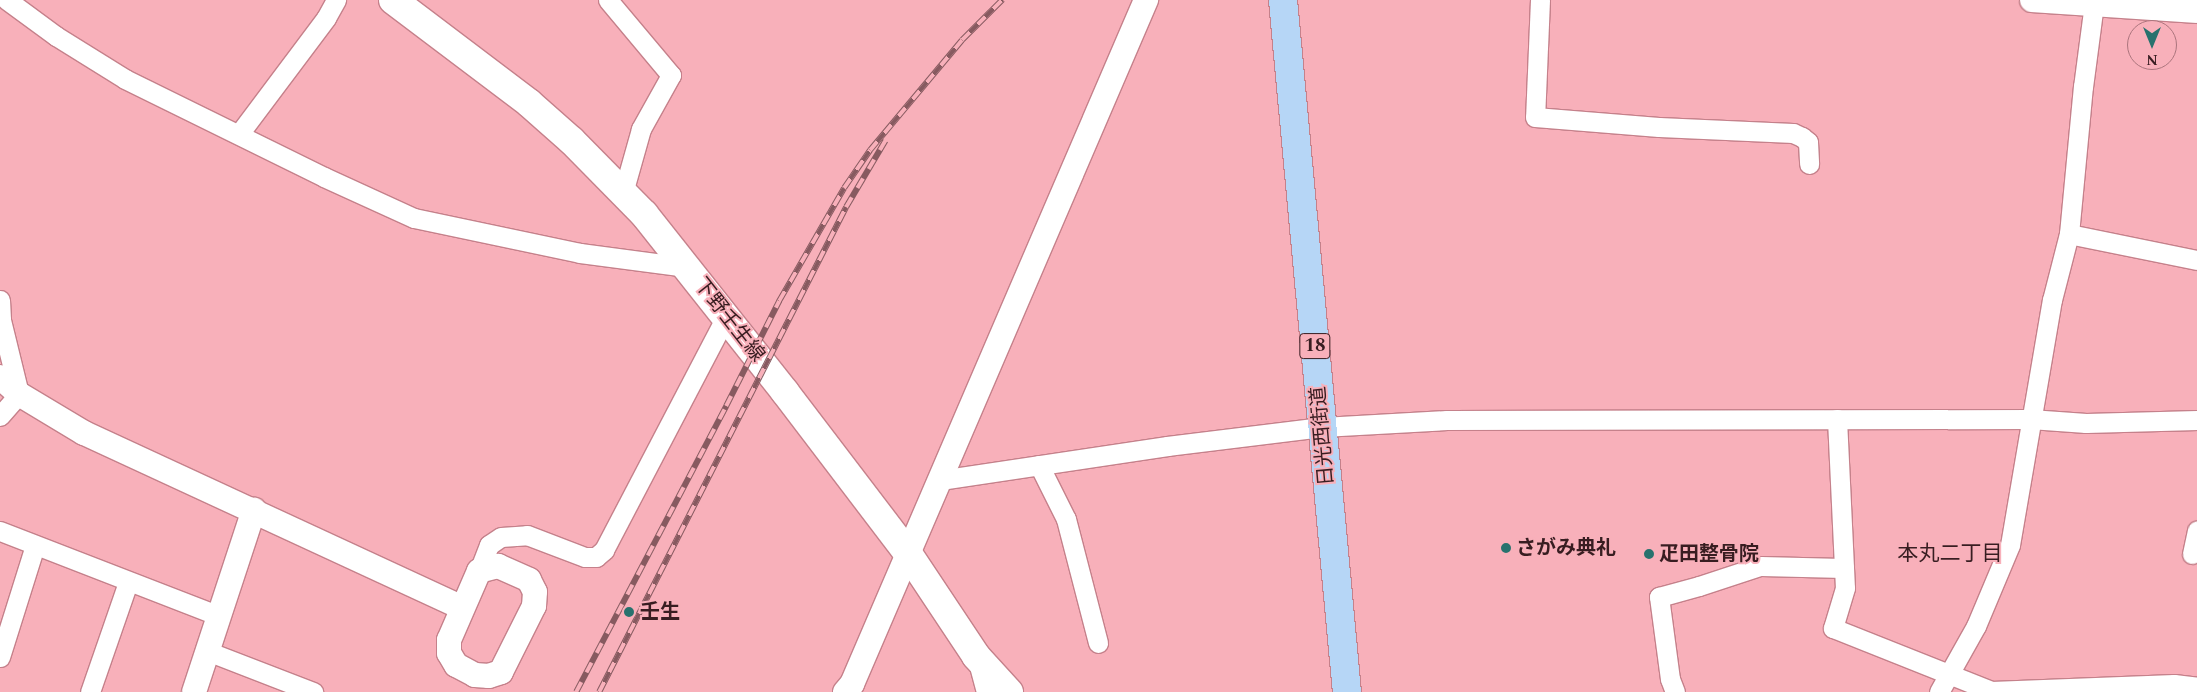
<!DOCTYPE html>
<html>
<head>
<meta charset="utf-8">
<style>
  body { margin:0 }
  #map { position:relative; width:2197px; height:692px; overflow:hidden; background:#f8b0ba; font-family:Spectral,"Noto Sans JP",serif }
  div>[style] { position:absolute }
  .roads { filter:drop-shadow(1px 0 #c5818b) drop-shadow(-1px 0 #c5818b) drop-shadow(0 1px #c5818b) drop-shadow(0 -1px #c5818b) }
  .minor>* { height:19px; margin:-9.5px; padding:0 9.5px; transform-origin:9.5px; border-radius:9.5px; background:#fff }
  .tertiary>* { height:24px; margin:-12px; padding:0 12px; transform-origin:12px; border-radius:12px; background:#fff }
  .secondary>* { height:28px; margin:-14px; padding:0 14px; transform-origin:14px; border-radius:14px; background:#fff }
  .primary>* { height:28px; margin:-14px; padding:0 14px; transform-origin:14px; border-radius:14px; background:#b6d6f6 }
  .rail>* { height:5.5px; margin-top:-2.75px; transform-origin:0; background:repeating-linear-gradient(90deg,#f8b0ba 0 11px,#875a60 0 22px); box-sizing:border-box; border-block:1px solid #875a60 }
  .dots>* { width:14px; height:14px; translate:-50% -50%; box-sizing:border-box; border:2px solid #f8b0ba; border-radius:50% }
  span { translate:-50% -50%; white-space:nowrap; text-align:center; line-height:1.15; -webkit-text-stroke:4px #f8b0ba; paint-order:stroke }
  .shield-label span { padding:1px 4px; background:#f8b0ba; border:1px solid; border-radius:4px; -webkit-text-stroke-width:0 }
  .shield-label { font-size:19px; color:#381d21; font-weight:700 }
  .street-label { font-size:20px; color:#381d21 }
  .poi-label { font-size:20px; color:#381d21; font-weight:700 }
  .left { translate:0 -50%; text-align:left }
  .neighbourhood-label { font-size:21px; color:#381d21 }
  .north { position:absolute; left:2127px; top:20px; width:50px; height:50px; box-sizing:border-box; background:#f8b0ba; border:1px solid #ab757d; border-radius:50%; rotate:180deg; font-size:14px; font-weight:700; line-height:20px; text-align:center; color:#381d21 }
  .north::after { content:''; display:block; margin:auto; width:18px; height:22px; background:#28726e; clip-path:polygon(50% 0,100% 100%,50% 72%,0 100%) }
</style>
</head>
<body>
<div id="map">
  <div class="roads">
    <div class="minor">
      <div style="left:7px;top:0;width:61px;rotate:36.3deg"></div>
      <div style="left:56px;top:36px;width:81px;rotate:31.9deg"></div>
      <div style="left:125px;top:79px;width:222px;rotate:26.2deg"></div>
      <div style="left:324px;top:177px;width:99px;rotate:24.5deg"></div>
      <div style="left:414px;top:218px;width:170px;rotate:11.9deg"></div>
      <div style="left:580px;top:253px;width:108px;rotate:7.5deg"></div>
      <div style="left:608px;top:0;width:98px;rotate:50deg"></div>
      <div style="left:671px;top:75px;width:62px;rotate:119.1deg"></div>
      <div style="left:641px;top:129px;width:66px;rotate:105.7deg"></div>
      <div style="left:1540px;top:0;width:117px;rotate:92.4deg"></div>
      <div style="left:1535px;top:117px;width:124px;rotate:4.6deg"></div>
      <div style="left:1659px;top:127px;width:134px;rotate:2.6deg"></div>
      <div style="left:1793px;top:133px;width:10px;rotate:24deg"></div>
      <div style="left:1802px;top:137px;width:8px;rotate:40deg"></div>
      <div style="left:1808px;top:142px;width:22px;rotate:87deg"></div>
      <div style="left:239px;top:134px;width:145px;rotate:-53.1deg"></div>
      <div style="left:326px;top:18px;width:21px;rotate:-61deg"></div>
      <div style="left:2069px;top:234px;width:131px;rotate:11.5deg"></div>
      <div style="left:0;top:300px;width:20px;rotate:87deg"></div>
      <div style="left:1px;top:320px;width:76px;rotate:76.3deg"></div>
      <div style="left:19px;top:394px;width:29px;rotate:131deg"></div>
      <div style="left:1837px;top:419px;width:169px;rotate:87.3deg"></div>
      <div style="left:1845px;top:588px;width:42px;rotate:106.7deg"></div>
      <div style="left:1833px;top:628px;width:170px;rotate:21.7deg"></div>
      <div style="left:1991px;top:691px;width:183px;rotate:-2.2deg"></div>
      <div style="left:2174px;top:684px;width:23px;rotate:7deg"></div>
      <div style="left:1039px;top:465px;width:60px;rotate:63.4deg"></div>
      <div style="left:1066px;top:519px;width:128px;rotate:75.5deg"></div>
      <div style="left:940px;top:480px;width:230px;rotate:-8.5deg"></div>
      <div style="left:1167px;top:446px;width:156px;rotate:-7deg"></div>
      <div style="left:1322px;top:427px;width:125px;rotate:-3.2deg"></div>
      <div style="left:1447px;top:420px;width:583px;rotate:-0.1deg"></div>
      <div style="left:2030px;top:419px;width:56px;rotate:4.1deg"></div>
      <div style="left:2086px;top:423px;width:111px;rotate:-1.5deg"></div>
      <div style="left:0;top:531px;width:235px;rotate:21.2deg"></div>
      <div style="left:2192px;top:554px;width:24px;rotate:-78deg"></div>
      <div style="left:479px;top:571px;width:28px;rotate:-69deg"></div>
      <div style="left:489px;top:545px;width:14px;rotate:-34deg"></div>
      <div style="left:501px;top:537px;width:26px;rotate:-4deg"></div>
      <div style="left:527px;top:535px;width:62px;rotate:20.8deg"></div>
      <div style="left:585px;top:557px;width:11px"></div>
      <div style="left:596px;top:557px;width:11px;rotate:-41deg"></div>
      <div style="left:604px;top:550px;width:263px;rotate:-62.4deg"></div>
      <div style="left:207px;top:651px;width:114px;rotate:21.1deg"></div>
      <div style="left:0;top:657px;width:117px;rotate:-72.6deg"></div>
      <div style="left:978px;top:662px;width:31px;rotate:75deg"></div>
      <div style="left:90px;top:692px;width:116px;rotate:-70.9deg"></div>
      <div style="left:1675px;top:692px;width:14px;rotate:-111deg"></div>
      <div style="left:1670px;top:679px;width:83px;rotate:-97.6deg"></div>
      <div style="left:1659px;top:597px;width:41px;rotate:-15.4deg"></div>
      <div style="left:1699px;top:586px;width:64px;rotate:-18.2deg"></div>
      <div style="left:1760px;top:566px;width:84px;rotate:1.4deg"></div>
      <div style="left:1939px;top:692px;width:76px;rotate:-60.7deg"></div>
      <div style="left:1976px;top:626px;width:88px;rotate:-67.2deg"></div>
      <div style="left:2010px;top:545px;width:249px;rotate:-80.3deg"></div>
      <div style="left:2052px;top:300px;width:68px;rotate:-75.6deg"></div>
      <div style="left:2069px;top:234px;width:148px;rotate:-84.6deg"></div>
      <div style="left:2083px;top:87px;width:85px;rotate:-82.5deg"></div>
    </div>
    <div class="tertiary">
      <div style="left:2032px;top:0;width:165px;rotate:3.8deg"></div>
      <div style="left:0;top:377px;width:25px;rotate:42deg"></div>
      <div style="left:19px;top:394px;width:76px;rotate:31deg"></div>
      <div style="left:84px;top:433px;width:415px;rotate:24.8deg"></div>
      <div style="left:498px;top:566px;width:34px;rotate:24deg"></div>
      <div style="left:529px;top:580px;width:13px;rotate:63deg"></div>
      <div style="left:535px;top:592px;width:14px;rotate:94deg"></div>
      <div style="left:534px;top:606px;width:74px;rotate:116.6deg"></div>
      <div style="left:501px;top:672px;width:13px;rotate:162deg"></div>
      <div style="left:489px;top:676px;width:14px;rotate:-176deg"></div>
      <div style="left:475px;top:675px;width:21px;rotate:-152deg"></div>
      <div style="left:456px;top:665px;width:14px;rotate:-120deg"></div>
      <div style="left:449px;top:653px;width:13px;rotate:-90deg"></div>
      <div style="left:449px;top:640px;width:75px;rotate:-66.5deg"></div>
      <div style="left:479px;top:571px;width:20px;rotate:-15deg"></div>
      <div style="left:194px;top:692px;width:192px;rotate:-71.8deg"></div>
      <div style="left:845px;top:692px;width:11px;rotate:-49deg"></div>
      <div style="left:852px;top:684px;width:745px;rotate:-66.74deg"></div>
    </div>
    <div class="secondary">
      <div style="left:393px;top:0;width:171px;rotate:37.1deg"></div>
      <div style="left:529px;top:103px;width:57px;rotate:41.5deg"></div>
      <div style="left:572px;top:141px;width:103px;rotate:45.4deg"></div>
      <div style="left:644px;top:214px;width:227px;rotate:51.6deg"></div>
      <div style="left:785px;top:392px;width:201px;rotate:52.7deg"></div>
      <div style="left:907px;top:552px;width:125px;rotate:56.4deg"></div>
      <div style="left:976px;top:656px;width:49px;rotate:47.5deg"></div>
    </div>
    <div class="primary">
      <div style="left:1283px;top:0;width:695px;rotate:84.72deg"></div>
    </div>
  </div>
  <div class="rail">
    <div style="left:576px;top:692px;width:323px;rotate:-62.3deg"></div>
    <div style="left:726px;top:406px;width:118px;rotate:-63.2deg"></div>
    <div style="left:779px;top:301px;width:130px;rotate:-60.1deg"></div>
    <div style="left:844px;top:188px;width:46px;rotate:-55.6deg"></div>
    <div style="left:870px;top:150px;width:143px;rotate:-50.1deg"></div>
    <div style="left:962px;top:40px;width:57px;rotate:-45deg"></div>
    <div style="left:599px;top:692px;width:544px;rotate:-63.01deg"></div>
    <div style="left:846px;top:207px;width:77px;rotate:-59.4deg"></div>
  </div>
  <div class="dots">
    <div style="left:1506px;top:548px;background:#28726e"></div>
    <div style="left:1649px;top:554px;background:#28726e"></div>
    <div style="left:629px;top:612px;background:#28726e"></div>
  </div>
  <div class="shield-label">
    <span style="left:1315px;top:346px">18</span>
  </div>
  <div class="street-label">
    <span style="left:729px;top:320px;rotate:52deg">下野壬生線</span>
    <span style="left:1323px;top:436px;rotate:-95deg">日光西街道</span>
  </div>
  <div class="poi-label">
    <span class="left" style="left:1516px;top:548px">さがみ典礼</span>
    <span class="left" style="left:1659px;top:554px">疋田整骨院</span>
    <span class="left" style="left:640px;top:612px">壬生</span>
  </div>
  <div class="neighbourhood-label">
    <span style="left:1950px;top:554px">本丸二丁目</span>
  </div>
  <div class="north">N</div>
</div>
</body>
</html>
